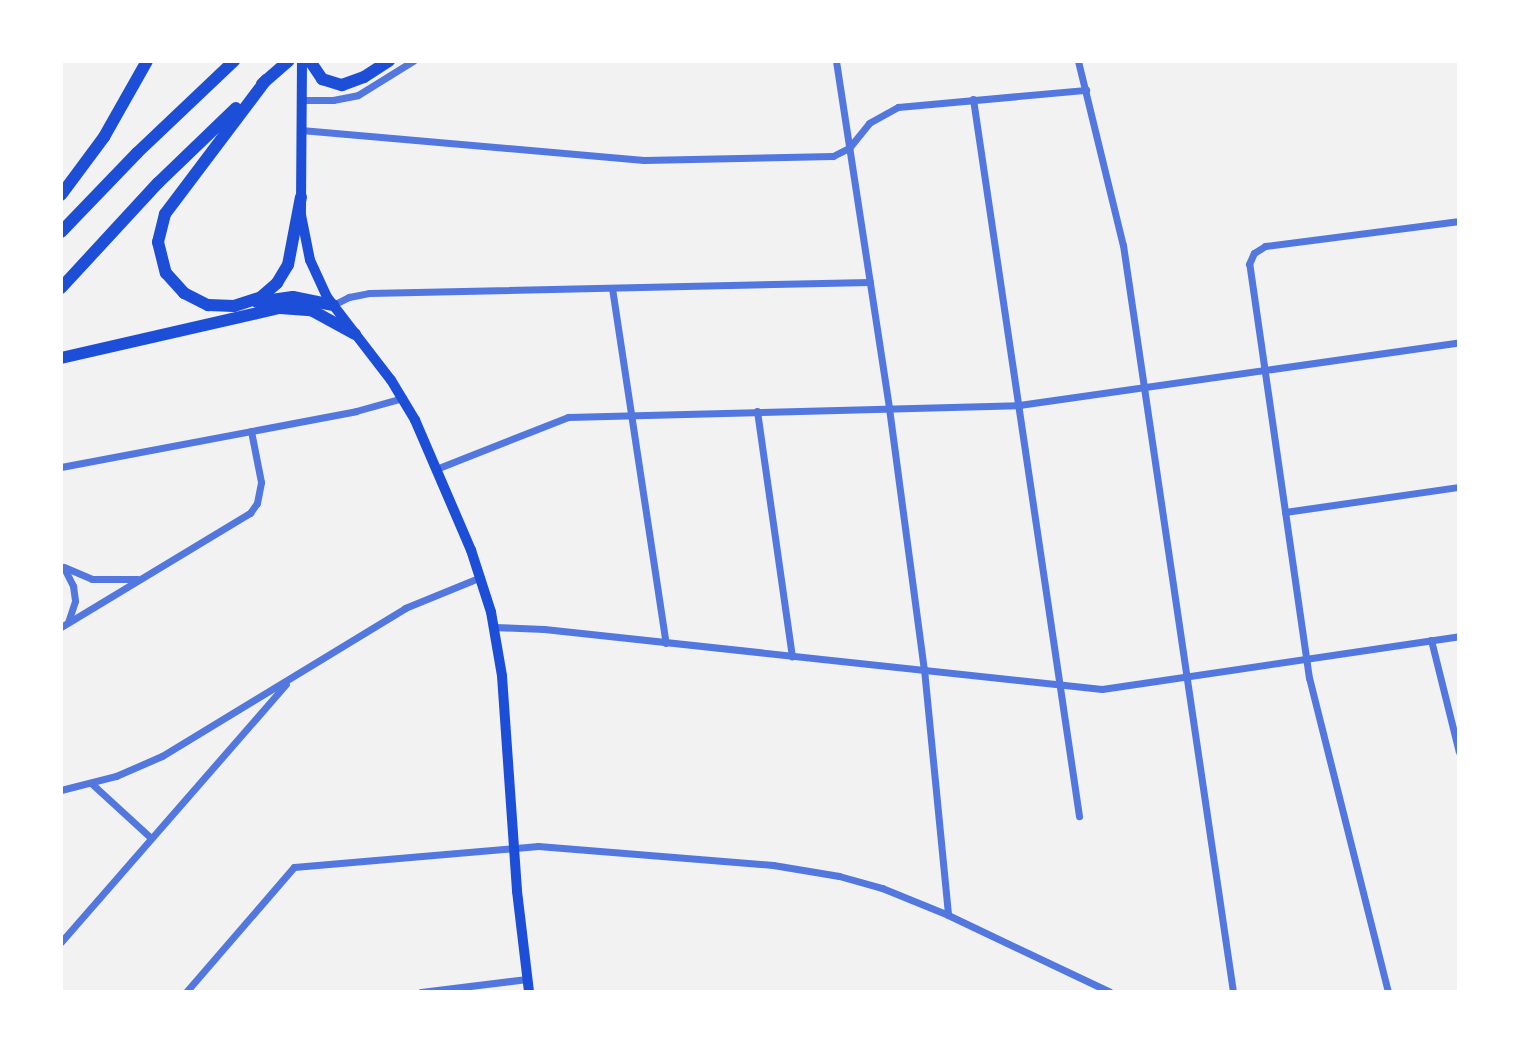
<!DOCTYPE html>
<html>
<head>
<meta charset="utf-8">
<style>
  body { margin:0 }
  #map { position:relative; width:1520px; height:1053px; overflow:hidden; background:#f2f2f2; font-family:"PT Serif",serif }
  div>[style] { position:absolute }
  .minor>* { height:7px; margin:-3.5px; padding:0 3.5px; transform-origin:3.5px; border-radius:3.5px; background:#5277de }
  .secondary>* { height:10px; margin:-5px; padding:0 5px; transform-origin:5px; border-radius:5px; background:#1d4ed8 }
  .motorway>* { height:12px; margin:-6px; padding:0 6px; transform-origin:6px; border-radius:6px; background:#1d4ed8 }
  span { translate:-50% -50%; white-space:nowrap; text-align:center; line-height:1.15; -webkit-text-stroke:6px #fff; paint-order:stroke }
  .frame { position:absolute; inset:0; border:63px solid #fff; pointer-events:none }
</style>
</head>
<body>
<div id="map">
  <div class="minor">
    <div style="left:836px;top:61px;width:351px;rotate:81.3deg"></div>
    <div style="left:889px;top:408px;width:263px;rotate:82.4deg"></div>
    <div style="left:924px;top:669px;width:247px;rotate:84.4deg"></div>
    <div style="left:1078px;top:61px;width:189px;rotate:76.3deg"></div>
    <div style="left:1123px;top:245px;width:755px;rotate:81.62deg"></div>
    <div style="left:973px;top:99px;width:725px;rotate:81.59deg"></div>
    <div style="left:301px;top:100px;width:32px"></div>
    <div style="left:333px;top:100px;width:25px;rotate:-11deg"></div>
    <div style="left:358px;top:95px;width:65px;rotate:-31.7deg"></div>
    <div style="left:301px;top:130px;width:344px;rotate:5deg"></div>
    <div style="left:644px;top:160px;width:189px;rotate:-1.2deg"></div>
    <div style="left:833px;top:156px;width:18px;rotate:-27deg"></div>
    <div style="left:849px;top:148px;width:32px;rotate:-51deg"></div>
    <div style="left:869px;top:123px;width:33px;rotate:-29deg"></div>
    <div style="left:898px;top:107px;width:189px;rotate:-5.2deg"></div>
    <div style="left:612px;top:288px;width:359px;rotate:81.4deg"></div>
    <div style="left:333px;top:305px;width:18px;rotate:-27deg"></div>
    <div style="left:349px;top:297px;width:20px;rotate:-11deg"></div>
    <div style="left:369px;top:293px;width:501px;rotate:-1.26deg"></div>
    <div style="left:757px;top:411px;width:248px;rotate:81.9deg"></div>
    <div style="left:61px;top:467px;width:300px;rotate:-10.7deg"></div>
    <div style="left:356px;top:411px;width:49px;rotate:-15.5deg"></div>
    <div style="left:436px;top:469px;width:142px;rotate:-21.5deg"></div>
    <div style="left:568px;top:417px;width:451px;rotate:-1.5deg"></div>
    <div style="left:1019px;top:405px;width:444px;rotate:-8.1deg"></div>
    <div style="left:1285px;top:512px;width:176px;rotate:-8.2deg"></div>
    <div style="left:64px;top:567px;width:30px;rotate:23deg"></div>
    <div style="left:92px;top:579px;width:45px"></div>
    <div style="left:65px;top:570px;width:18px;rotate:63deg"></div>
    <div style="left:73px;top:586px;width:15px;rotate:82deg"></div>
    <div style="left:75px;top:601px;width:22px;rotate:108deg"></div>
    <div style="left:61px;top:627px;width:221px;rotate:-31.1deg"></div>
    <div style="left:250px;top:513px;width:12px;rotate:-55deg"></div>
    <div style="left:257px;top:503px;width:21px;rotate:-79deg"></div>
    <div style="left:261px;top:482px;width:52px;rotate:-101.1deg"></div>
    <div style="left:494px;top:627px;width:50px;rotate:2.3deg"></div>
    <div style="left:544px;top:629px;width:561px;rotate:6.14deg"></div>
    <div style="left:1102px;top:689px;width:361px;rotate:-8.4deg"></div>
    <div style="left:1431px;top:640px;width:115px;rotate:76deg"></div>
    <div style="left:91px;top:783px;width:81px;rotate:42.5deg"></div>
    <div style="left:61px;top:790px;width:57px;rotate:-14.3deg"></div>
    <div style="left:116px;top:776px;width:50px;rotate:-23.5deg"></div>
    <div style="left:162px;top:756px;width:285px;rotate:-31.3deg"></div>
    <div style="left:405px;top:608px;width:82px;rotate:-22.2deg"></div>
    <div style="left:61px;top:942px;width:342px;rotate:-48.9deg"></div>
    <div style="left:186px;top:992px;width:165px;rotate:-49.2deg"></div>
    <div style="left:294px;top:867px;width:245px;rotate:-4.9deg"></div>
    <div style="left:538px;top:846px;width:236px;rotate:4.6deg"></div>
    <div style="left:773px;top:865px;width:67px;rotate:9.5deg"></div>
    <div style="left:839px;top:876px;width:45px;rotate:15.6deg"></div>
    <div style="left:882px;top:888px;width:71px;rotate:22.2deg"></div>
    <div style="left:948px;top:915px;width:179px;rotate:25.4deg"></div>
    <div style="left:421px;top:992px;width:107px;rotate:-7deg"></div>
    <div style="left:1388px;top:992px;width:324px;rotate:-104.1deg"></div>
    <div style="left:1309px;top:678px;width:418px;rotate:-98.2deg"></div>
    <div style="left:1249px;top:264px;width:12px;rotate:-66deg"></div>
    <div style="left:1254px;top:253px;width:13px;rotate:-32deg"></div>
    <div style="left:1265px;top:246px;width:196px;rotate:-7.3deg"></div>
  </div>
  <div class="secondary">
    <div style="left:302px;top:61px;width:154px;rotate:90.4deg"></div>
    <div style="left:301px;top:215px;width:46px;rotate:78.7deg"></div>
    <div style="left:310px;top:260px;width:41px;rotate:65.3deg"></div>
    <div style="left:327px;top:297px;width:105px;rotate:52.4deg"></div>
    <div style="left:391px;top:380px;width:47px;rotate:59deg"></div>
    <div style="left:415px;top:420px;width:142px;rotate:66.7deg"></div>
    <div style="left:471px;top:550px;width:65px;rotate:72.1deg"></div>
    <div style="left:491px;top:612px;width:65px;rotate:80.2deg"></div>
    <div style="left:502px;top:676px;width:216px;rotate:86deg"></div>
    <div style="left:517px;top:891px;width:102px;rotate:83.2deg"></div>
  </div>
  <div class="motorway">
    <div style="left:310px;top:61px;width:22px;rotate:56deg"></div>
    <div style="left:322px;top:79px;width:21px;rotate:17deg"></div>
    <div style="left:342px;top:85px;width:23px;rotate:-20deg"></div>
    <div style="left:364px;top:77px;width:30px;rotate:-33deg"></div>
    <div style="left:266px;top:80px;width:168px;rotate:127deg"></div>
    <div style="left:165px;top:214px;width:29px;rotate:104deg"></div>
    <div style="left:158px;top:242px;width:32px;rotate:76deg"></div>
    <div style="left:166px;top:273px;width:27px;rotate:48deg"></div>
    <div style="left:184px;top:293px;width:27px;rotate:27deg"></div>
    <div style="left:208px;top:305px;width:26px;rotate:2deg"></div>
    <div style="left:234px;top:306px;width:28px;rotate:-18deg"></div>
    <div style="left:261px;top:297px;width:21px;rotate:-41deg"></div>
    <div style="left:277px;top:283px;width:21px;rotate:-59deg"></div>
    <div style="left:288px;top:265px;width:69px;rotate:-79.2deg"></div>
    <div style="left:262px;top:84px;width:35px;rotate:-41deg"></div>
    <div style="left:61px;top:195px;width:72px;rotate:-53.4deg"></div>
    <div style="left:104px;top:137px;width:87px;rotate:-60.5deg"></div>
    <div style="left:61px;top:232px;width:110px;rotate:-46.1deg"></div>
    <div style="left:137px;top:153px;width:134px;rotate:-43.5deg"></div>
    <div style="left:61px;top:288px;width:143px;rotate:-47.3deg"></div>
    <div style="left:158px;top:183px;width:108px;rotate:-43.9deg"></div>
    <div style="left:257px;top:302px;width:36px;rotate:-8deg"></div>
    <div style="left:293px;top:297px;width:41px;rotate:11.3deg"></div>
    <div style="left:61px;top:358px;width:225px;rotate:-12.9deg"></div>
    <div style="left:280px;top:308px;width:31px;rotate:4deg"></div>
    <div style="left:311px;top:310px;width:50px;rotate:28.6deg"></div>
  </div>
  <div class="frame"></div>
</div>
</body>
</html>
